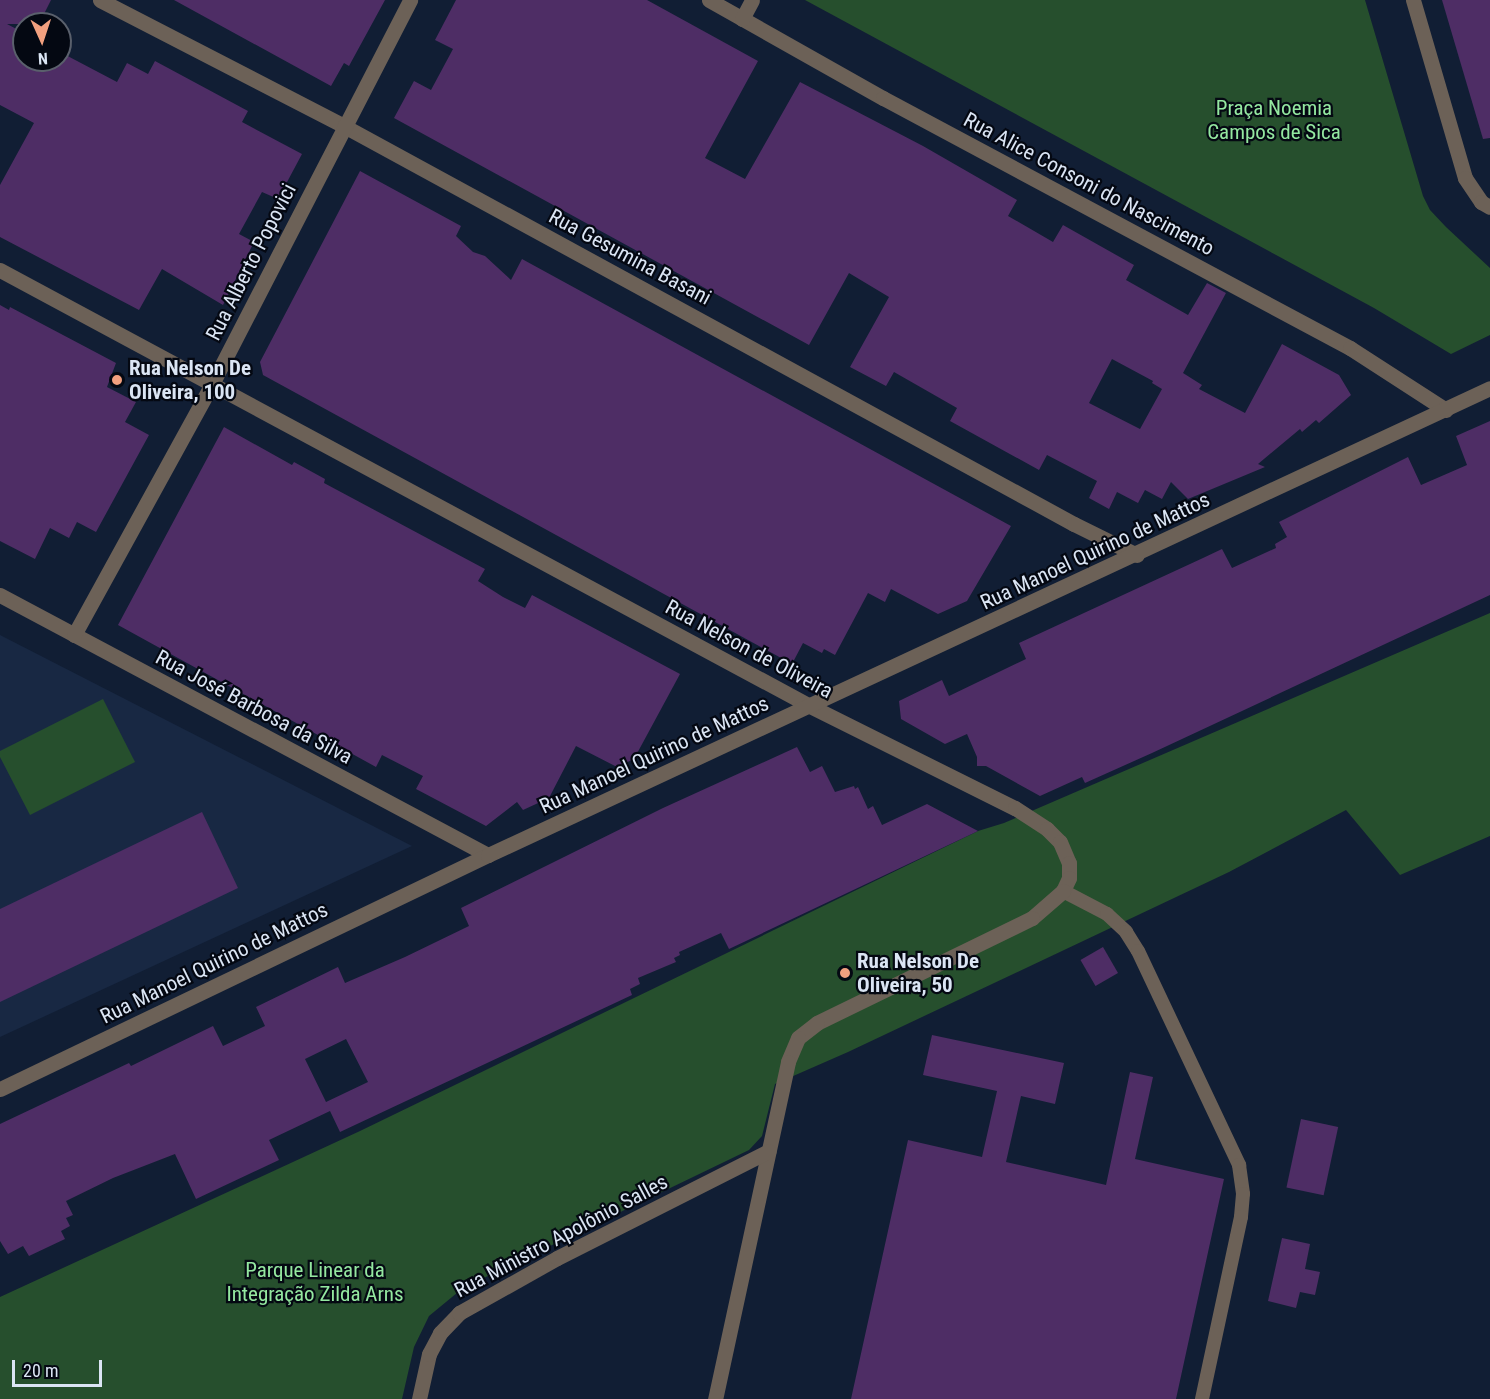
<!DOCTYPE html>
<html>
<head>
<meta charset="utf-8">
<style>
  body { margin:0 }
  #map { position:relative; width:1490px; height:1399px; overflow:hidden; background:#111e34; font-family:"Roboto Condensed",sans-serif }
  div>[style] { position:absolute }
  .built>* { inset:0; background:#182843 }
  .green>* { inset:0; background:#264f2d }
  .building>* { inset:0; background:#4e2d65; transform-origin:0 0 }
  .service>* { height:14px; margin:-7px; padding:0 7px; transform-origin:7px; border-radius:7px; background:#6c6157 }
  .minor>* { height:15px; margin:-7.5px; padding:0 7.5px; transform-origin:7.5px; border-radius:7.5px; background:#6c6157 }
  .dots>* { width:16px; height:16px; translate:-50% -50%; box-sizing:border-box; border:3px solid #040812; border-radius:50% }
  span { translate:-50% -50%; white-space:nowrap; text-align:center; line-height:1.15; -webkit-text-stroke:4.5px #040812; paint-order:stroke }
  .park-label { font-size:21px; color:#94e8a0 }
  .street-label { font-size:21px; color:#dbe5f4 }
  .poi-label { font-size:21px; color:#dbe5f4; font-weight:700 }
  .left { translate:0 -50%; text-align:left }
  .north { position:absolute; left:12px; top:12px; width:60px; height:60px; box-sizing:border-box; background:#040812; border:2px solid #5a606c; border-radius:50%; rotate:177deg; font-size:16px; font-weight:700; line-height:24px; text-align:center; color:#dbe5f4 }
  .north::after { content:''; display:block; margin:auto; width:21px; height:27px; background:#f2a07f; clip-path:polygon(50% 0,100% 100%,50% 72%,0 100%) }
  .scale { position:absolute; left:12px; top:1360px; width:90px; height:27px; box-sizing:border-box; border:3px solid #dbe5f4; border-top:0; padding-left:8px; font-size:18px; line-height:21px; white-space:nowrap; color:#dbe5f4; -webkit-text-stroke:4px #040812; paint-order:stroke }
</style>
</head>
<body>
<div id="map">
  <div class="built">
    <div style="clip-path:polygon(0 635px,412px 846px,0 1037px)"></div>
  </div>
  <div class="green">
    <div style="clip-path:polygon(805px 0,1365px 0,1423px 196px,1430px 210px,1446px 227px,1490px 268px,1490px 335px,1451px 354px,1374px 308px)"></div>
    <div style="clip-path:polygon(1490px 613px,1490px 836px,1400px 875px,1346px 810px,1229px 872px,848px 1052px,775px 1084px,762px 1136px,749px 1150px,463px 1288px,429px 1316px,414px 1347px,402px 1399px,0 1399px,0 1297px,360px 1131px,978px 831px,1004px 823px)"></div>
    <div style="clip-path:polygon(103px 699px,135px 762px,30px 815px,0 757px,0 751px)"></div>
  </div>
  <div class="building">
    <div style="clip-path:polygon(0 0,51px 0,39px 24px,7px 24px,24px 33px,24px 60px,60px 60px,60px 52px,117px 82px,127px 63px,148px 74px,155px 61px,248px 111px,242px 122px,302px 154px,278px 199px,262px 192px,239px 234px,254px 242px,223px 305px,162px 269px,139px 310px,0 237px,0 185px,34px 123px,0 105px)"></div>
    <div style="clip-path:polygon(174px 0,385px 0,349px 66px,344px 63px,331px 86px)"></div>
    <div style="clip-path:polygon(evenodd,456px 0,647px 0,758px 61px,705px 158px,745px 179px,800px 82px,923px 146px,1017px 200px,1008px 216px,1053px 242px,1063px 225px,1134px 265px,1126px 280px,1188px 315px,1207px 283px,1226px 293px,1183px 373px,1202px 385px,1199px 389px,1245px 413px,1282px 344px,1339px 375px,1351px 395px,1319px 423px,1316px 420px,1302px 432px,1300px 429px,1258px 464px,1265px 467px,1188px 499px,1171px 482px,1162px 499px,1145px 490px,1138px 503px,1117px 492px,1109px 509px,1089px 498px,1097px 481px,1047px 455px,1039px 470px,950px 421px,957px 408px,894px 372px,886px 386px,850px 367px,889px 297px,849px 273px,809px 345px,394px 118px,414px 81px,431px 90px,453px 49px,435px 40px,456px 0,1112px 359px,1153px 381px,1152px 383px,1162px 389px,1140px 429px,1089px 403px,1112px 359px)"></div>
    <div style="clip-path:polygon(1442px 0,1490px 0,1490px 138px,1483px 139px)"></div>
    <div style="clip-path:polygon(360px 171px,461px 226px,456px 236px,473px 252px,485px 256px,511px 280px,522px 259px,1011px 526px,967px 601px,938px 614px,891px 589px,885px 602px,868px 593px,835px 655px,824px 649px,822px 653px,803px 643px,792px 664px,263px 375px,260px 362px)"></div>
    <div style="clip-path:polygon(0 305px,9px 310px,10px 307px,116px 363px,107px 387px,136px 402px,125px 422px,149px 435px,96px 532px,77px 522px,69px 538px,50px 528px,35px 559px,0 541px)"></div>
    <div style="clip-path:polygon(1490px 421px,1490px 595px,1152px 753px,1085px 783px,1082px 777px,1040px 796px,986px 766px,977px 766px,977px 757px,967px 734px,945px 744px,901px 719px,899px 701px,942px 680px,949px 696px,1026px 659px,1019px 643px,1203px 558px,1222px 549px,1232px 568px,1276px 548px,1275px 544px,1287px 537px,1279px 522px,1408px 457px,1421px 485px,1467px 465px,1456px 436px)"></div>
    <div style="clip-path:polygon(224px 427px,292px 465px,294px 462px,325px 479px,324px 483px,485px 569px,478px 581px,503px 597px,525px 608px,532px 595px,680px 674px,634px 759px,617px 767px,576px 746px,549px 798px,523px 810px,517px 802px,486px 826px,416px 789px,423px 776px,382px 755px,376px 767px,118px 625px)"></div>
    <div style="clip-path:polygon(evenodd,797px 747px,810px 772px,822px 766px,835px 792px,854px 786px,855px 789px,858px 787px,868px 809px,873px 806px,882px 825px,927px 804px,978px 831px,729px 949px,721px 933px,679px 952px,680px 955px,674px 958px,676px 962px,638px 978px,640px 984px,630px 989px,632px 995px,340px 1132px,330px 1111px,269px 1140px,279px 1160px,196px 1199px,175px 1154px,113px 1178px,66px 1201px,73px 1215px,66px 1218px,70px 1226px,61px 1231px,65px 1239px,29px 1256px,23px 1246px,8px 1254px,0 1241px,0 1124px,129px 1063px,131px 1066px,213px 1026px,223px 1046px,265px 1026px,256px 1007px,338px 967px,345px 983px,405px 957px,469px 926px,461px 908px,663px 808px,797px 747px,346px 1039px,368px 1082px,326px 1102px,305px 1059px,346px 1039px)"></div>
    <div style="clip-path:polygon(202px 812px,238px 888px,0 1002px,0 909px)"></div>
    <div style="left:1103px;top:947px;width:30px;height:26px;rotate:60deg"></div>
    <div style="clip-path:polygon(932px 1035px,1064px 1063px,1055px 1104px,1021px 1096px,1006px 1162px,1106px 1185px,1130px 1072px,1153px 1077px,1135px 1159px,1224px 1179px,1176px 1399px,851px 1399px,908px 1140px,982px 1157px,997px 1091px,923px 1075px)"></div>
    <div style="left:1301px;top:1119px;width:38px;height:70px;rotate:12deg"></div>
    <div style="clip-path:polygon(1282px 1238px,1310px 1244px,1305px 1269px,1320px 1272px,1315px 1295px,1300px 1292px,1296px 1308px,1268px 1301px)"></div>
  </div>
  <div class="service">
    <div style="left:1063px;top:891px;width:50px;rotate:27.6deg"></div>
    <div style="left:1107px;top:914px;width:26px;rotate:43deg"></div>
    <div style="left:1126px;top:932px;width:22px;rotate:58deg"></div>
    <div style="left:1138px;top:951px;width:237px;rotate:64.7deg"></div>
    <div style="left:1239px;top:1165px;width:29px;rotate:82deg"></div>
    <div style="left:1243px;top:1194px;width:23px;rotate:95deg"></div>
    <div style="left:1241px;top:1217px;width:186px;rotate:102.1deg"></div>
  </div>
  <div class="minor">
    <div style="left:100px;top:0;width:275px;rotate:27.3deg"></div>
    <div style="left:344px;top:126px;width:831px;rotate:28.6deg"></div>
    <div style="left:1074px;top:524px;width:70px;rotate:26.2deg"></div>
    <div style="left:709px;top:0;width:200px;rotate:29.4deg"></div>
    <div style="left:883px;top:98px;width:530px;rotate:28.16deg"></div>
    <div style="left:1350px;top:348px;width:114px;rotate:32.9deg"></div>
    <div style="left:1413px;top:0;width:185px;rotate:73.7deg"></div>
    <div style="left:1465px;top:178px;width:29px;rotate:56deg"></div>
    <div style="left:1481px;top:202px;width:10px;rotate:29deg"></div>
    <div style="left:742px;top:19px;width:21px;rotate:-62deg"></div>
    <div style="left:0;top:270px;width:920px;rotate:28.29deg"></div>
    <div style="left:810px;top:706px;width:229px;rotate:26.5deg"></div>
    <div style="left:1015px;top:808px;width:38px;rotate:33deg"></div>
    <div style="left:1047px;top:829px;width:18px;rotate:45deg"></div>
    <div style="left:1060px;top:842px;width:23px;rotate:67deg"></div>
    <div style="left:1069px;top:863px;width:15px;rotate:90deg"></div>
    <div style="left:1069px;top:878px;width:14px;rotate:115deg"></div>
    <div style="left:1063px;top:891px;width:41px;rotate:138.9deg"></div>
    <div style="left:1032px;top:918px;width:239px;rotate:154deg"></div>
    <div style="left:817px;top:1023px;width:24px;rotate:142deg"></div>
    <div style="left:798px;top:1038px;width:26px;rotate:113deg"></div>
    <div style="left:788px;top:1062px;width:345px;rotate:102.2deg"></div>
    <div style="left:0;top:595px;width:553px;rotate:28.05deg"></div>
    <div style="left:74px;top:635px;width:286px;rotate:-61.2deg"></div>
    <div style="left:212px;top:384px;width:432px;rotate:-62.7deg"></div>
    <div style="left:0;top:1089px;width:541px;rotate:-25.62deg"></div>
    <div style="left:488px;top:855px;width:1105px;rotate:-24.99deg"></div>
    <div style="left:419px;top:1399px;width:46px;rotate:-77.5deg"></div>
    <div style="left:429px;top:1354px;width:24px;rotate:-62deg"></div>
    <div style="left:440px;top:1333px;width:28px;rotate:-46deg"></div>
    <div style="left:459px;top:1313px;width:112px;rotate:-29.3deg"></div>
    <div style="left:557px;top:1258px;width:237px;rotate:-26.8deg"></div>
  </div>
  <div class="dots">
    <div style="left:117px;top:380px;background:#f2a07f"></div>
    <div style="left:845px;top:973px;background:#f2a07f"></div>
  </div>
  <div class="park-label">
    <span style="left:1274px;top:120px">Praça Noemia<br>Campos de Sica</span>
    <span style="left:315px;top:1282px">Parque Linear da<br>Integração Zilda Arns</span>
  </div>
  <div class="street-label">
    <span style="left:1089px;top:184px;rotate:28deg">Rua Alice Consoni do Nascimento</span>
    <span style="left:630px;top:257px;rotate:28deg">Rua Gesumina Basani</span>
    <span style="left:251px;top:262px;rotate:-63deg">Rua Alberto Popovici</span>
    <span style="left:1095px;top:551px;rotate:-25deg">Rua Manoel Quirino de Mattos</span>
    <span style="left:749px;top:649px;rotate:28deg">Rua Nelson de Oliveira</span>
    <span style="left:254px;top:707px;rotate:28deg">Rua José Barbosa da Silva</span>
    <span style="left:654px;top:755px;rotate:-25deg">Rua Manoel Quirino de Mattos</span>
    <span style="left:214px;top:963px;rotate:-26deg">Rua Manoel Quirino de Mattos</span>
    <span style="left:561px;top:1236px;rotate:-28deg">Rua Ministro Apolônio Salles</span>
  </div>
  <div class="poi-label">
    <span class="left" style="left:129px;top:380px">Rua Nelson De<br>Oliveira, 100</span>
    <span class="left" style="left:857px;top:973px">Rua Nelson De<br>Oliveira, 50</span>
  </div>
  <div class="north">N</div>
  <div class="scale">20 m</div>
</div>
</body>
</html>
